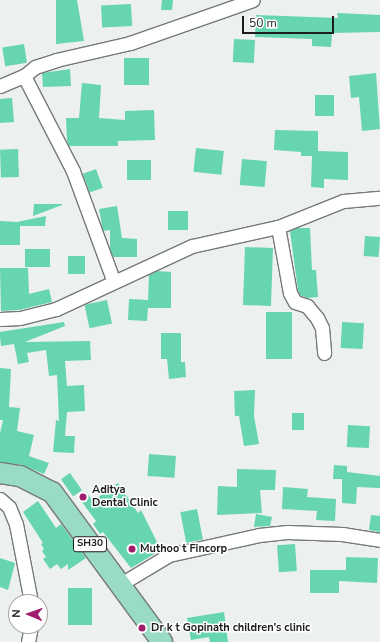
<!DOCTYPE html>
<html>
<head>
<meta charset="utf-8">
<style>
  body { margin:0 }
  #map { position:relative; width:380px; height:642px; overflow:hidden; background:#ecf0ee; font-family:"Nunito Sans",sans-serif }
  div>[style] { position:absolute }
  .building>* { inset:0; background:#67d5b1; transform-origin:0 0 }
  .roads { filter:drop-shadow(1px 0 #757977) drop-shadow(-1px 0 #757977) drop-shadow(0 1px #757977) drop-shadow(0 -1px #757977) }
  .minor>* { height:13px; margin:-6.5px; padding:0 6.5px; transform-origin:6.5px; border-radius:6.5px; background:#fff }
  .primary>* { height:20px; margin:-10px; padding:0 10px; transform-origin:10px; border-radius:10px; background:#9adbc7 }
  .dots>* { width:11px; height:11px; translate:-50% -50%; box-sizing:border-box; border:2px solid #fff; border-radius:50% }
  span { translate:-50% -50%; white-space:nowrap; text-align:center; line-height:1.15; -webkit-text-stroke:3px #fff; paint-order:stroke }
  .shield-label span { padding:1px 3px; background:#fff; border:1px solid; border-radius:3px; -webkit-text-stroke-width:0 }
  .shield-label { font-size:10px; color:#1c1d1c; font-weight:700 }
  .poi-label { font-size:11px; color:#1c1d1c; font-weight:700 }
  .left { translate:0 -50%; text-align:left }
  .north { position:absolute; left:8px; top:594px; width:40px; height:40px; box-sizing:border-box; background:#fff; border:1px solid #a4a5a4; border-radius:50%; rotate:272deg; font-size:11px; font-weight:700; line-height:16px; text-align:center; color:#1c1d1c }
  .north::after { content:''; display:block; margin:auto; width:14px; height:18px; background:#a01c6c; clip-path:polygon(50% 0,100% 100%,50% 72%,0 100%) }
  .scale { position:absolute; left:242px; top:16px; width:92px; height:18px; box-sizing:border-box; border:2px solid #1c1d1c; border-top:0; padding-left:5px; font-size:12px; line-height:14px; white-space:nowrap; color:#1c1d1c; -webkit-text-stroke:3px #fff; paint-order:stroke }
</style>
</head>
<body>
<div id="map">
  <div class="building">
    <div style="clip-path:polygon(56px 0,77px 0,84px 41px,56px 44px)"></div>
    <div style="clip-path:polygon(162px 0,173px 0,172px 10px,161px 10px)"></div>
    <div style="left:131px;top:4px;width:22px;height:30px;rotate:87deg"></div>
    <div style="clip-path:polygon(337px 13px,380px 15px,380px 32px,332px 33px,331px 47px,312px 46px,312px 39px,255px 37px,256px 15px,338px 18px)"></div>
    <div style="left:234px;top:39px;width:21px;height:23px;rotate:3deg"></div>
    <div style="left:24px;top:44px;width:19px;height:22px;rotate:81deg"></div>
    <div style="left:124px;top:58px;width:25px;height:27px"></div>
    <div style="clip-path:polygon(70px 69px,71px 86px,43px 87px,42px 73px)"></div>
    <div style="clip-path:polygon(376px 73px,380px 129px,362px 131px,359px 97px,351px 98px,349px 76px)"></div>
    <div style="clip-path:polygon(82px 83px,101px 85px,99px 118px,125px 120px,125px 111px,154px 110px,155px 140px,118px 141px,118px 146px,69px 146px,67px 141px,66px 118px,79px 118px)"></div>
    <div style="left:315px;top:95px;width:19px;height:21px"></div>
    <div style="clip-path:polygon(12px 98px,14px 122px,0 123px,0 99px)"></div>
    <div style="clip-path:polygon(275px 130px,318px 131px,318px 151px,348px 152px,348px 180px,324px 179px,324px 188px,311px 187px,312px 156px,301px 156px,301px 152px,274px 150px)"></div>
    <div style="left:196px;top:148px;width:28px;height:24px;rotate:6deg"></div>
    <div style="left:18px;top:149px;width:28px;height:18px;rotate:88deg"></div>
    <div style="left:242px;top:159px;width:25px;height:26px;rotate:5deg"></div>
    <div style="left:127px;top:160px;width:24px;height:20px"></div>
    <div style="left:96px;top:169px;width:20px;height:14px;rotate:70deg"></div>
    <div style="clip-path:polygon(34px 204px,62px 204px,62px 205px,33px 216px)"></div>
    <div style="clip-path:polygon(117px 206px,122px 238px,137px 239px,137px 257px,113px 257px,110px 249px,110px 230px,103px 231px,99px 209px)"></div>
    <div style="left:168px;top:211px;width:20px;height:19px"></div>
    <div style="clip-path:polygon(46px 216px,45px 226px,20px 226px,20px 245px,0 245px,0 221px,17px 222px)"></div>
    <div style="clip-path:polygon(297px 228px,310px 228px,312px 270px,316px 270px,318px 297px,307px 298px,300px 295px,298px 290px,290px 231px)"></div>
    <div style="left:365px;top:236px;width:15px;height:20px;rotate:4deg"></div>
    <div style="left:245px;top:247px;width:28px;height:58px;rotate:2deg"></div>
    <div style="left:50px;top:249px;width:18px;height:25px;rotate:90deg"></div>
    <div style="left:68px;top:256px;width:17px;height:18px"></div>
    <div style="clip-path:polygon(0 268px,28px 268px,29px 294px,49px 289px,52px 302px,19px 310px,1px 311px)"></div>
    <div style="clip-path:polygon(157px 271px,171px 272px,171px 308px,148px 308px,147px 321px,128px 320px,129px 299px,148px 300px,149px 275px)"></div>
    <div style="left:107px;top:300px;width:24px;height:23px;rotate:78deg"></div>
    <div style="left:266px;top:312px;width:26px;height:47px"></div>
    <div style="clip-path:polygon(64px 322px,65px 326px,25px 342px,90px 341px,91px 360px,65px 361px,67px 386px,84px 385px,85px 411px,67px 412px,65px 436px,75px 436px,74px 453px,53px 452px,56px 420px,59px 421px,57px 375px,49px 376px,46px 350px,27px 353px,29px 362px,18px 364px,14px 344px,1px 346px,0 337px,0 332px)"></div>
    <div style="left:342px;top:322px;width:22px;height:26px;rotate:3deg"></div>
    <div style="clip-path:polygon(161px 333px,181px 333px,181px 362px,185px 362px,186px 377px,169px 379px,167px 359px,161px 359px)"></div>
    <div style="clip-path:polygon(0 368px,11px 369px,9px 407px,20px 408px,17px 431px,34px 435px,29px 456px,49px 463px,44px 474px,22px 465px,0 462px,0 433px,3px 420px,0 420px)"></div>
    <div style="clip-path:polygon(255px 390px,254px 416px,259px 444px,244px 446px,239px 416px,235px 416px,234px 391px)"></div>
    <div style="left:292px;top:413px;width:12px;height:17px"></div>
    <div style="left:348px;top:425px;width:22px;height:22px;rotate:3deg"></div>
    <div style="left:149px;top:454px;width:27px;height:22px;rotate:4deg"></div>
    <div style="clip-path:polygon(334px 465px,347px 466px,347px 472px,380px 476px,380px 488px,357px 487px,356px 504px,342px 503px,342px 479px,333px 479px)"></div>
    <div style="clip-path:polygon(237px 469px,276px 470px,275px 490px,260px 490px,262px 513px,217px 515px,218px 486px,237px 487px)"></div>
    <div style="left:70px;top:473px;width:21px;height:11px;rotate:55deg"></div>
    <div style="clip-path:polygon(118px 483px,138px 513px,141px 510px,161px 550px,131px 568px,103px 532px,100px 534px,93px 524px,96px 521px,79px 498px,86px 492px,93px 501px)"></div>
    <div style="clip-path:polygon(283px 487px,308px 489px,307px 497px,336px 499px,335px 521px,316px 520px,317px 511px,282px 509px)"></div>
    <div style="clip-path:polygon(38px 501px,56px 528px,61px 524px,86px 558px,68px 570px,68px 564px,61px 569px,57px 564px,50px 569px,43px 559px,46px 557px,42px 551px,44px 549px,41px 544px,43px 543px,23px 512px)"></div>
    <div style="left:197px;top:509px;width:31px;height:17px;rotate:79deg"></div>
    <div style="clip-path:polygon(256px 514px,272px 517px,270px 526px,254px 527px)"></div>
    <div style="clip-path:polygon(371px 515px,380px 516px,380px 532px,369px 530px)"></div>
    <div style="left:295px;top:544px;width:27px;height:18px;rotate:86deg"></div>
    <div style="clip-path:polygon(346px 557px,378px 558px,377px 583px,339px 581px,339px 593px,310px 593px,310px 570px,346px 570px)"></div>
    <div style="clip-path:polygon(0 558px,15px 563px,8px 590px,0 587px)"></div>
    <div style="left:68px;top:588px;width:24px;height:37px"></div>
    <div style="clip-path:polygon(224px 612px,228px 642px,210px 642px,209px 637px,191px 640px,187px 618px)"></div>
  </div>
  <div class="roads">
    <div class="minor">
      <div style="left:24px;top:76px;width:14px;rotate:-39deg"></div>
      <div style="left:35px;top:67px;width:22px;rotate:-18deg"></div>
      <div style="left:56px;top:60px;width:76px;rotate:-12.9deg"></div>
      <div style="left:130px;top:43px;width:130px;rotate:-19.3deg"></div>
      <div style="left:0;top:86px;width:26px;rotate:-23deg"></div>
      <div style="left:24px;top:76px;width:107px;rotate:62.7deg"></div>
      <div style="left:73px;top:171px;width:116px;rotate:69.8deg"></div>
      <div style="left:278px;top:227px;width:67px;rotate:79.7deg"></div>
      <div style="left:290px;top:293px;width:10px;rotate:61deg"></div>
      <div style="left:295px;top:302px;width:13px;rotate:18deg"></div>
      <div style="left:307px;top:306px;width:16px;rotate:50deg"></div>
      <div style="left:317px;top:318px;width:11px;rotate:63deg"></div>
      <div style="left:322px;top:328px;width:25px;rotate:85deg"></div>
      <div style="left:0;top:319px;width:20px;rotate:-3deg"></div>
      <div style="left:20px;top:318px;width:37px;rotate:-14deg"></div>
      <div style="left:56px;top:309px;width:150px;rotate:-24.9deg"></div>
      <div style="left:192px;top:246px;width:88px;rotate:-12.5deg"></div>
      <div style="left:278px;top:227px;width:70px;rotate:-21.8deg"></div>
      <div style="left:343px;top:201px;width:37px;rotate:-5deg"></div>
      <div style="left:0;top:499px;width:12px;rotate:42deg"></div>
      <div style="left:9px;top:507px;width:18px;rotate:68deg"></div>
      <div style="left:16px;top:524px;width:79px;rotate:79.1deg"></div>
      <div style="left:119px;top:585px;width:58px;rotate:-31deg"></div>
      <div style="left:169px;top:555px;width:92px;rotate:-12.5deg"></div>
      <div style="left:259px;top:535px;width:28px;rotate:-6deg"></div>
      <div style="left:287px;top:532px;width:55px;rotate:2.1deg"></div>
      <div style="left:342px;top:534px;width:38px;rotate:9deg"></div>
      <div style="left:28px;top:642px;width:16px;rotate:-79deg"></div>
    </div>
    <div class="primary">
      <div style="left:0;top:473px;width:20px;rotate:9deg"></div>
      <div style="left:20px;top:476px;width:36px;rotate:27deg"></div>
      <div style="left:52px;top:492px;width:186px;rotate:53.7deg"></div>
    </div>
  </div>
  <div class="dots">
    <div style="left:83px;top:497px;background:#a01c6c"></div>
    <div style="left:132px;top:549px;background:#a01c6c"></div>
    <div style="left:142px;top:628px;background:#a01c6c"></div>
  </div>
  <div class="shield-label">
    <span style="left:90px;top:544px">SH30</span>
  </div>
  <div class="poi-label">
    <span class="left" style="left:92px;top:497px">Aditya<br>Dental Clinic</span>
    <span class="left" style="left:140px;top:549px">Muthoo t Fincorp</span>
    <span class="left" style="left:151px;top:628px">Dr k t Gopinath children’s clinic</span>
  </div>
  <div class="north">N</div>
  <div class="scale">50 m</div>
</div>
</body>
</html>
